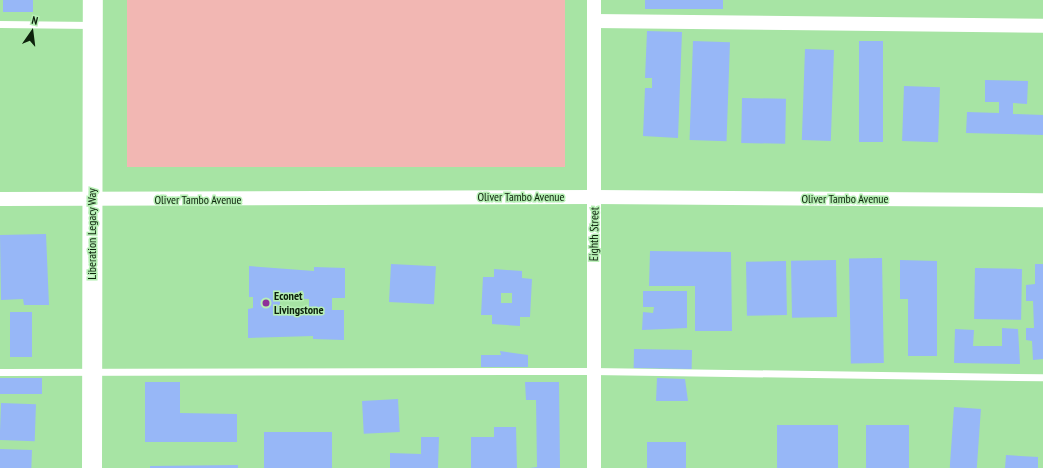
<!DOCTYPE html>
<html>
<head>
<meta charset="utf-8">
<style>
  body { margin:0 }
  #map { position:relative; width:1043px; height:468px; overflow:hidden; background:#b6efb4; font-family:"PT Sans Narrow",sans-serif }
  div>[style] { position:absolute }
  .built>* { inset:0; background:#a7e4a4; transform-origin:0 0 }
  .green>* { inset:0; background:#f2b7b3; transform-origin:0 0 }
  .building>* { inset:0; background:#97b7f7; transform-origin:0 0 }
  .lane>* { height:7px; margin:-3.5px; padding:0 3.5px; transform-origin:3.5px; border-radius:3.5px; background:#fff }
  .street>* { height:14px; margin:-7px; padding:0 7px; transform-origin:7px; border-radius:7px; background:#fff }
  .secondary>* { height:20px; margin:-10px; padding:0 10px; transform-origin:10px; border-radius:10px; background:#fff }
  .dots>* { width:11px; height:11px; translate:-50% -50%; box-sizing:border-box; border:2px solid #b6efb4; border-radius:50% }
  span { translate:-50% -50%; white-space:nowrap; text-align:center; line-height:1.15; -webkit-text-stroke:3px #b6efb4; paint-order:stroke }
  .street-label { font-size:12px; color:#0d220c }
  .poi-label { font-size:12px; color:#0d220c; font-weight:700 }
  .left { translate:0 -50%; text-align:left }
  .north { position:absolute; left:12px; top:12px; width:40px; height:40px; -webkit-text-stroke:3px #b6efb4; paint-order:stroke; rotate:14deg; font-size:11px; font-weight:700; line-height:16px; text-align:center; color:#0d220c }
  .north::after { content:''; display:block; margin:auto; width:14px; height:18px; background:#0d220c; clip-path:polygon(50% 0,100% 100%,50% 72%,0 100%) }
</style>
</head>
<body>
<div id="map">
  <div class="built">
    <div style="left:0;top:0;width:1043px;height:468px"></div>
  </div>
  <div class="green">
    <div style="left:127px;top:0;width:438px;height:167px"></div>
  </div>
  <div class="building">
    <div style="left:3px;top:0;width:30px;height:12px"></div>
    <div style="left:645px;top:0;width:78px;height:9px"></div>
    <div style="clip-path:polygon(647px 31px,682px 32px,678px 138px,643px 136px,645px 88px,652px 88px,652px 78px,645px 78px)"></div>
    <div style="left:693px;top:41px;width:37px;height:99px;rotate:2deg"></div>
    <div style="left:859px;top:41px;width:24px;height:101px"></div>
    <div style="left:805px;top:49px;width:29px;height:91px;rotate:2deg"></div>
    <div style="clip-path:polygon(985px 80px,1028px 81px,1027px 104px,1013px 103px,1013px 114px,1043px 115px,1043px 135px,966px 133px,967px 112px,999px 113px,999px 102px,985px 102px)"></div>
    <div style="left:904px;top:86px;width:36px;height:55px;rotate:2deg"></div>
    <div style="left:742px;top:98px;width:44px;height:45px;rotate:1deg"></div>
    <div style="clip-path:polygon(46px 234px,49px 305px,24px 305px,23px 299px,1px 300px,0 235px)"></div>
    <div style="clip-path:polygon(650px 251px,731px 252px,732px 331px,695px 331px,695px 286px,649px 286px)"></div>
    <div style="left:882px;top:258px;width:105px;height:33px;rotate:89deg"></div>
    <div style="left:836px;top:260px;width:57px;height:45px;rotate:89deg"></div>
    <div style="clip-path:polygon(900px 260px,937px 261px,937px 356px,908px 356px,908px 299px,900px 299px)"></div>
    <div style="left:786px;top:261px;width:54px;height:40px;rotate:89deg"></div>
    <div style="left:391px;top:264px;width:45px;height:38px;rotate:3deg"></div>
    <div style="clip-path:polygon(1035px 264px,1043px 264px,1043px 359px,1033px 360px,1032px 341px,1026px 340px,1026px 328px,1034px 328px,1033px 301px,1026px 301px,1026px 285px,1035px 284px)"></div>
    <div style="clip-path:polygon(evenodd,249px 266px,314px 271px,314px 267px,345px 268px,345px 298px,332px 298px,332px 310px,344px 310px,344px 340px,313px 339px,313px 336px,248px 338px,248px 309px,253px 308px,253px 297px,249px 297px,249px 266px,280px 298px,309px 299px,309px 308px,280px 307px,280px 298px)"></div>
    <div style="left:975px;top:268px;width:47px;height:51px;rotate:1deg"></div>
    <div style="clip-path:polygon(evenodd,494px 269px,522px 271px,522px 278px,532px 279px,530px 317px,520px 317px,520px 326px,492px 324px,492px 315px,481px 315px,483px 277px,494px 277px,494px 269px,501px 293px,512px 293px,512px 303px,501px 303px,501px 293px)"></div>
    <div style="clip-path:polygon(643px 291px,687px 291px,687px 328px,642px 330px,643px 312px,653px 313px,654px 307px,643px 307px)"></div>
    <div style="left:10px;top:312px;width:22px;height:45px"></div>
    <div style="clip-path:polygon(1002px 328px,1018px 329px,1020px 364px,954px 363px,955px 329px,974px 330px,973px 346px,1002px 346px)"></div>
    <div style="left:634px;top:349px;width:58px;height:19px;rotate:1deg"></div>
    <div style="clip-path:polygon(500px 351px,528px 355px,528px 367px,481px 367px,481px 355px,501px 355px)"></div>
    <div style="left:0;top:378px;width:42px;height:16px"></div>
    <div style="clip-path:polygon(657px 378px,685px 379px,688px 401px,656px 401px)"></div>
    <div style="clip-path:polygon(145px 382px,180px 382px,180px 413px,237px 414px,237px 442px,145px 442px)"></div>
    <div style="clip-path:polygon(525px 382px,559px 382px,560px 468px,530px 468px,537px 467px,536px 400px,526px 400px)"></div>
    <div style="left:398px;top:399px;width:33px;height:36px;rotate:87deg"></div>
    <div style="left:1px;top:403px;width:35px;height:37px;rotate:2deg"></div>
    <div style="left:954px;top:407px;width:27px;height:61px;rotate:4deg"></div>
    <div style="left:838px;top:425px;width:43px;height:61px;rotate:90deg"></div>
    <div style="left:866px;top:425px;width:43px;height:43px"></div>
    <div style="clip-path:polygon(494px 427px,516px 427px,517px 468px,471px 468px,471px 437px,494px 437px)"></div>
    <div style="left:332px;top:432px;width:36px;height:68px;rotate:90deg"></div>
    <div style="clip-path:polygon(421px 437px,439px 437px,438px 468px,390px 468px,390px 453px,421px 454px)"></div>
    <div style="left:647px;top:442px;width:39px;height:26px"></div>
    <div style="left:0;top:449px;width:32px;height:19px;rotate:2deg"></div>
    <div style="clip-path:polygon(1006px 455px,1038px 457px,1038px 468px,1005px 468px)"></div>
    <div style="clip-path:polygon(238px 465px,238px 468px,150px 468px,150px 466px)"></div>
  </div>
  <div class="lane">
    <div style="left:0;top:24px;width:92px;rotate:0.6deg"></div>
    <div style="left:0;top:372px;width:592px;rotate:-0.1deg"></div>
    <div style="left:592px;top:371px;width:451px;rotate:0.8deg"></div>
  </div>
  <div class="street">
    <div style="left:594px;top:0;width:468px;rotate:90deg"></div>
    <div style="left:594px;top:21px;width:449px;rotate:0.6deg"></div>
    <div style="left:0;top:199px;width:595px;rotate:-0.19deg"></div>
    <div style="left:595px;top:197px;width:448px;rotate:0.4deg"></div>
  </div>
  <div class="secondary">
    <div style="left:92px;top:468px;width:468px;rotate:-89.9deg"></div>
  </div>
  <div class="dots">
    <div style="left:266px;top:303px;background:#8f3099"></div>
  </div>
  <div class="street-label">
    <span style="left:521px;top:197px">Oliver Tambo Avenue</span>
    <span style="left:845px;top:199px">Oliver Tambo Avenue</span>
    <span style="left:198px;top:200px">Oliver Tambo Avenue</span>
    <span style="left:92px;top:234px;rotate:-90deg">Liberation Legacy Way</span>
    <span style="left:594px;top:234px;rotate:-89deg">Eighth Street</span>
  </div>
  <div class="poi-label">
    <span class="left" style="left:274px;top:303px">Econet<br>Livingstone</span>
  </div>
  <div class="north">N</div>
</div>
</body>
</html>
